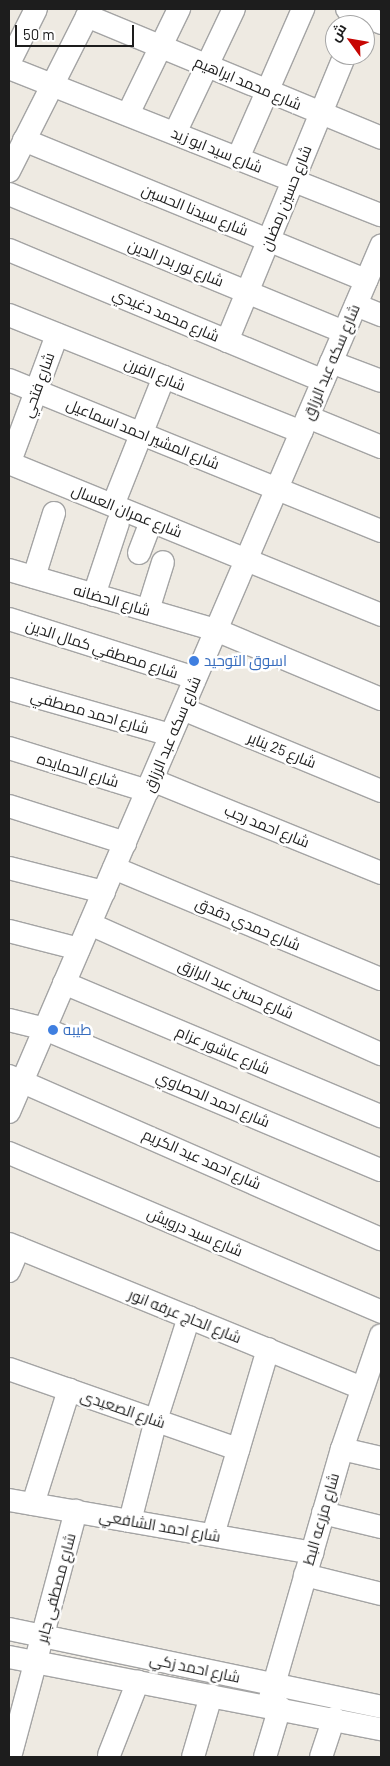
<!DOCTYPE html>
<html>
<head>
<meta charset="utf-8">
<style>
  body { margin:0 }
  #map { position:relative; width:390px; height:1766px; overflow:hidden; background:#eeeae2; font-family:Barlow,Cairo,sans-serif }
  div>[style] { position:absolute }
  .roads { filter:drop-shadow(1px 0 #a4a4a4) drop-shadow(-1px 0 #a4a4a4) drop-shadow(0 1px #a4a4a4) drop-shadow(0 -1px #a4a4a4) }
  .minor>* { height:22px; margin:-11px; padding:0 11px; transform-origin:11px; border-radius:11px; background:#fff }
  .dots>* { width:14px; height:14px; translate:-50% -50%; box-sizing:border-box; border:2px solid #fff; border-radius:50% }
  span { translate:-50% -50%; white-space:nowrap; text-align:center; line-height:1.15; -webkit-text-stroke:5px #fff; paint-order:stroke }
  .street-label { font-size:15px; color:#1d1d1d }
  .shop-label { font-size:15px; color:#366cbe }
  .left { translate:0 -50%; text-align:left }
  .frame { position:absolute; inset:0; border:10px solid #1d1d1d; pointer-events:none }
  .north { position:absolute; left:325px; top:15px; width:50px; height:50px; box-sizing:border-box; background:#fff; border:1px solid #a5a5a5; border-radius:50%; rotate:302deg; font-size:14px; font-weight:700; line-height:20px; text-align:center; color:#1d1d1d }
  .north::after { content:''; display:block; margin:auto; width:18px; height:22px; background:#c70603; clip-path:polygon(50% 0,100% 100%,50% 72%,0 100%) }
  .scale { position:absolute; left:15px; top:25px; width:119px; height:22px; box-sizing:border-box; border:2px solid #1d1d1d; border-top:0; padding-left:6px; font-size:15px; line-height:18px; white-space:nowrap; color:#1d1d1d; -webkit-text-stroke:4px #fff; paint-order:stroke }
</style>
</head>
<body>
<div id="map">
  <div class="roads">
    <div class="minor">
      <div style="left:347px;top:9px;width:37px;rotate:22deg"></div>
      <div style="left:87px;top:16px;width:318px;rotate:22.5deg"></div>
      <div style="left:9px;top:63px;width:60px;rotate:-63.4deg"></div>
      <div style="left:9px;top:68px;width:400px;rotate:21.6deg"></div>
      <div style="left:128px;top:114px;width:117px;rotate:-64.1deg"></div>
      <div style="left:175px;top:133px;width:137px;rotate:-64.6deg"></div>
      <div style="left:24px;top:140px;width:370px;rotate:22.3deg"></div>
      <div style="left:238px;top:158px;width:163px;rotate:-66.4deg"></div>
      <div style="left:9px;top:171px;width:182px;rotate:-63.2deg"></div>
      <div style="left:9px;top:194px;width:362px;rotate:22.4deg"></div>
      <div style="left:9px;top:250px;width:340px;rotate:22.6deg"></div>
      <div style="left:356px;top:305px;width:27px;rotate:22deg"></div>
      <div style="left:9px;top:315px;width:315px;rotate:21.8deg"></div>
      <div style="left:227px;top:341px;width:309px;rotate:-67.6deg"></div>
      <div style="left:331px;top:362px;width:53px;rotate:20.8deg"></div>
      <div style="left:9px;top:380px;width:401px;rotate:22.1deg"></div>
      <div style="left:308px;top:417px;width:79px;rotate:22.3deg"></div>
      <div style="left:9px;top:463px;width:402px;rotate:22.2deg"></div>
      <div style="left:9px;top:464px;width:138px;rotate:-69.6deg"></div>
      <div style="left:113px;top:505px;width:138px;rotate:-68.3deg"></div>
      <div style="left:139px;top:553px;width:34px;rotate:-69deg"></div>
      <div style="left:9px;top:570px;width:216px;rotate:16.2deg"></div>
      <div style="left:216px;top:630px;width:179px;rotate:22.7deg"></div>
      <div style="left:34px;top:577px;width:67px;rotate:-72.6deg"></div>
      <div style="left:94px;top:595px;width:76px;rotate:-71.6deg"></div>
      <div style="left:148px;top:610px;width:50px;rotate:-72.6deg"></div>
      <div style="left:9px;top:619px;width:195px;rotate:17.6deg"></div>
      <div style="left:9px;top:689px;width:168px;rotate:15.9deg"></div>
      <div style="left:183px;top:709px;width:214px;rotate:22.5deg"></div>
      <div style="left:9px;top:748px;width:145px;rotate:17.3deg"></div>
      <div style="left:152px;top:780px;width:247px;rotate:22.1deg"></div>
      <div style="left:9px;top:806px;width:122px;rotate:17.7deg"></div>
      <div style="left:9px;top:868px;width:98px;rotate:14.2deg"></div>
      <div style="left:114px;top:868px;width:289px;rotate:22.6deg"></div>
      <div style="left:90px;top:924px;width:319px;rotate:24.1deg"></div>
      <div style="left:9px;top:931px;width:72px;rotate:14.4deg"></div>
      <div style="left:64px;top:983px;width:344px;rotate:22.8deg"></div>
      <div style="left:9px;top:1020px;width:37px;rotate:14deg"></div>
      <div style="left:45px;top:1029px;width:364px;rotate:22.8deg"></div>
      <div style="left:9px;top:1076px;width:406px;rotate:23.7deg"></div>
      <div style="left:9px;top:1112px;width:943px;rotate:-66.75deg"></div>
      <div style="left:9px;top:1153px;width:405px;rotate:23.1deg"></div>
      <div style="left:9px;top:1244px;width:381px;rotate:22.2deg"></div>
      <div style="left:9px;top:1271px;width:25px;rotate:-67deg"></div>
      <div style="left:9px;top:1369px;width:243px;rotate:19.3deg"></div>
      <div style="left:342px;top:1449px;width:40px;rotate:13deg"></div>
      <div style="left:9px;top:1500px;width:308px;rotate:9.9deg"></div>
      <div style="left:33px;top:1504px;width:120px;rotate:-72.5deg"></div>
      <div style="left:323px;top:1513px;width:60px;rotate:13.6deg"></div>
      <div style="left:130px;top:1521px;width:104px;rotate:-75.6deg"></div>
      <div style="left:156px;top:1420px;width:108px;rotate:-72.2deg"></div>
      <div style="left:213px;top:1535px;width:194px;rotate:-73.5deg"></div>
      <div style="left:305px;top:1575px;width:78px;rotate:14deg"></div>
      <div style="left:9px;top:1629px;width:380px;rotate:11.8deg"></div>
      <div style="left:9px;top:1657px;width:379px;rotate:11deg"></div>
      <div style="left:268px;top:1705px;width:266px;rotate:-73.9deg"></div>
      <div style="left:342px;top:1449px;width:120px;rotate:-71.1deg"></div>
      <div style="left:109px;top:1755px;width:79px;rotate:-68.6deg"></div>
      <div style="left:10px;top:1757px;width:255px;rotate:-75deg"></div>
      <div style="left:193px;top:1757px;width:64px;rotate:-73.6deg"></div>
      <div style="left:265px;top:1757px;width:52px;rotate:-73.3deg"></div>
      <div style="left:321px;top:1757px;width:41px;rotate:-71.6deg"></div>
    </div>
  </div>
  <div class="dots">
    <div style="left:194px;top:661px;background:#3f7fe0"></div>
    <div style="left:53px;top:1030px;background:#3f7fe0"></div>
  </div>
  <div class="street-label">
    <span style="left:248px;top:83px;rotate:23deg">شارع محمد ابراهيم</span>
    <span style="left:217px;top:150px;rotate:22deg">شارع سيد ابو زيد</span>
    <span style="left:286px;top:198px;rotate:-68deg">شارع حسين رمضان</span>
    <span style="left:195px;top:210px;rotate:22deg">شارع سيدنا الحسين</span>
    <span style="left:176px;top:263px;rotate:22deg">شارع نور بدر الدين</span>
    <span style="left:166px;top:315px;rotate:23deg">شارع محمد دغيدي</span>
    <span style="left:331px;top:362px;rotate:-67deg">شارع سكه عبد الرزاق</span>
    <span style="left:155px;top:374px;rotate:22deg">شارع الفرن</span>
    <span style="left:38px;top:385px;rotate:-70deg">شارع فتحي</span>
    <span style="left:143px;top:434px;rotate:22deg">شارع المشير احمد اسماعيل</span>
    <span style="left:127px;top:511px;rotate:22deg">شارع عمران العسال</span>
    <span style="left:112px;top:600px;rotate:16deg">شارع الحضانه</span>
    <span style="left:102px;top:649px;rotate:18deg">شارع مصطفي كمال الدين</span>
    <span style="left:90px;top:712px;rotate:16deg">شارع احمد مصطفي</span>
    <span style="left:172px;top:734px;rotate:-67deg">شارع سكه عبد الرزاق</span>
    <span style="left:282px;top:750px;rotate:22deg">شارع 25 يناير</span>
    <span style="left:78px;top:770px;rotate:17deg">شارع الحمايده</span>
    <span style="left:267px;top:826px;rotate:22deg">شارع احمد رجب</span>
    <span style="left:248px;top:924px;rotate:23deg">شارع حمدي دقدق</span>
    <span style="left:236px;top:989px;rotate:24deg">شارع حسن عبد الرازق</span>
    <span style="left:223px;top:1050px;rotate:23deg">شارع عاشور عزام</span>
    <span style="left:213px;top:1099px;rotate:23deg">شارع احمد الحصاوي</span>
    <span style="left:202px;top:1159px;rotate:24deg">شارع احمد عبد الكريم</span>
    <span style="left:195px;top:1232px;rotate:23deg">شارع سيد درويش</span>
    <span style="left:185px;top:1316px;rotate:22deg">شارع الحاج عرفه انور</span>
    <span style="left:123px;top:1409px;rotate:19deg">شارع الصعيدى</span>
    <span style="left:321px;top:1519px;rotate:-74deg">شارع مزرعه البط</span>
    <span style="left:160px;top:1526px;rotate:10deg">شارع احمد الشافعي</span>
    <span style="left:56px;top:1588px;rotate:-75deg">شارع مصطفى جابر</span>
    <span style="left:195px;top:1668px;rotate:12deg">شارع احمد زكي</span>
  </div>
  <div class="shop-label">
    <span class="left" style="left:204px;top:661px">اسوق التوحيد</span>
    <span class="left" style="left:63px;top:1030px">طيبه</span>
  </div>
  <div class="frame"></div>
  <div class="north">ش</div>
  <div class="scale">50 m</div>
</div>
</body>
</html>
